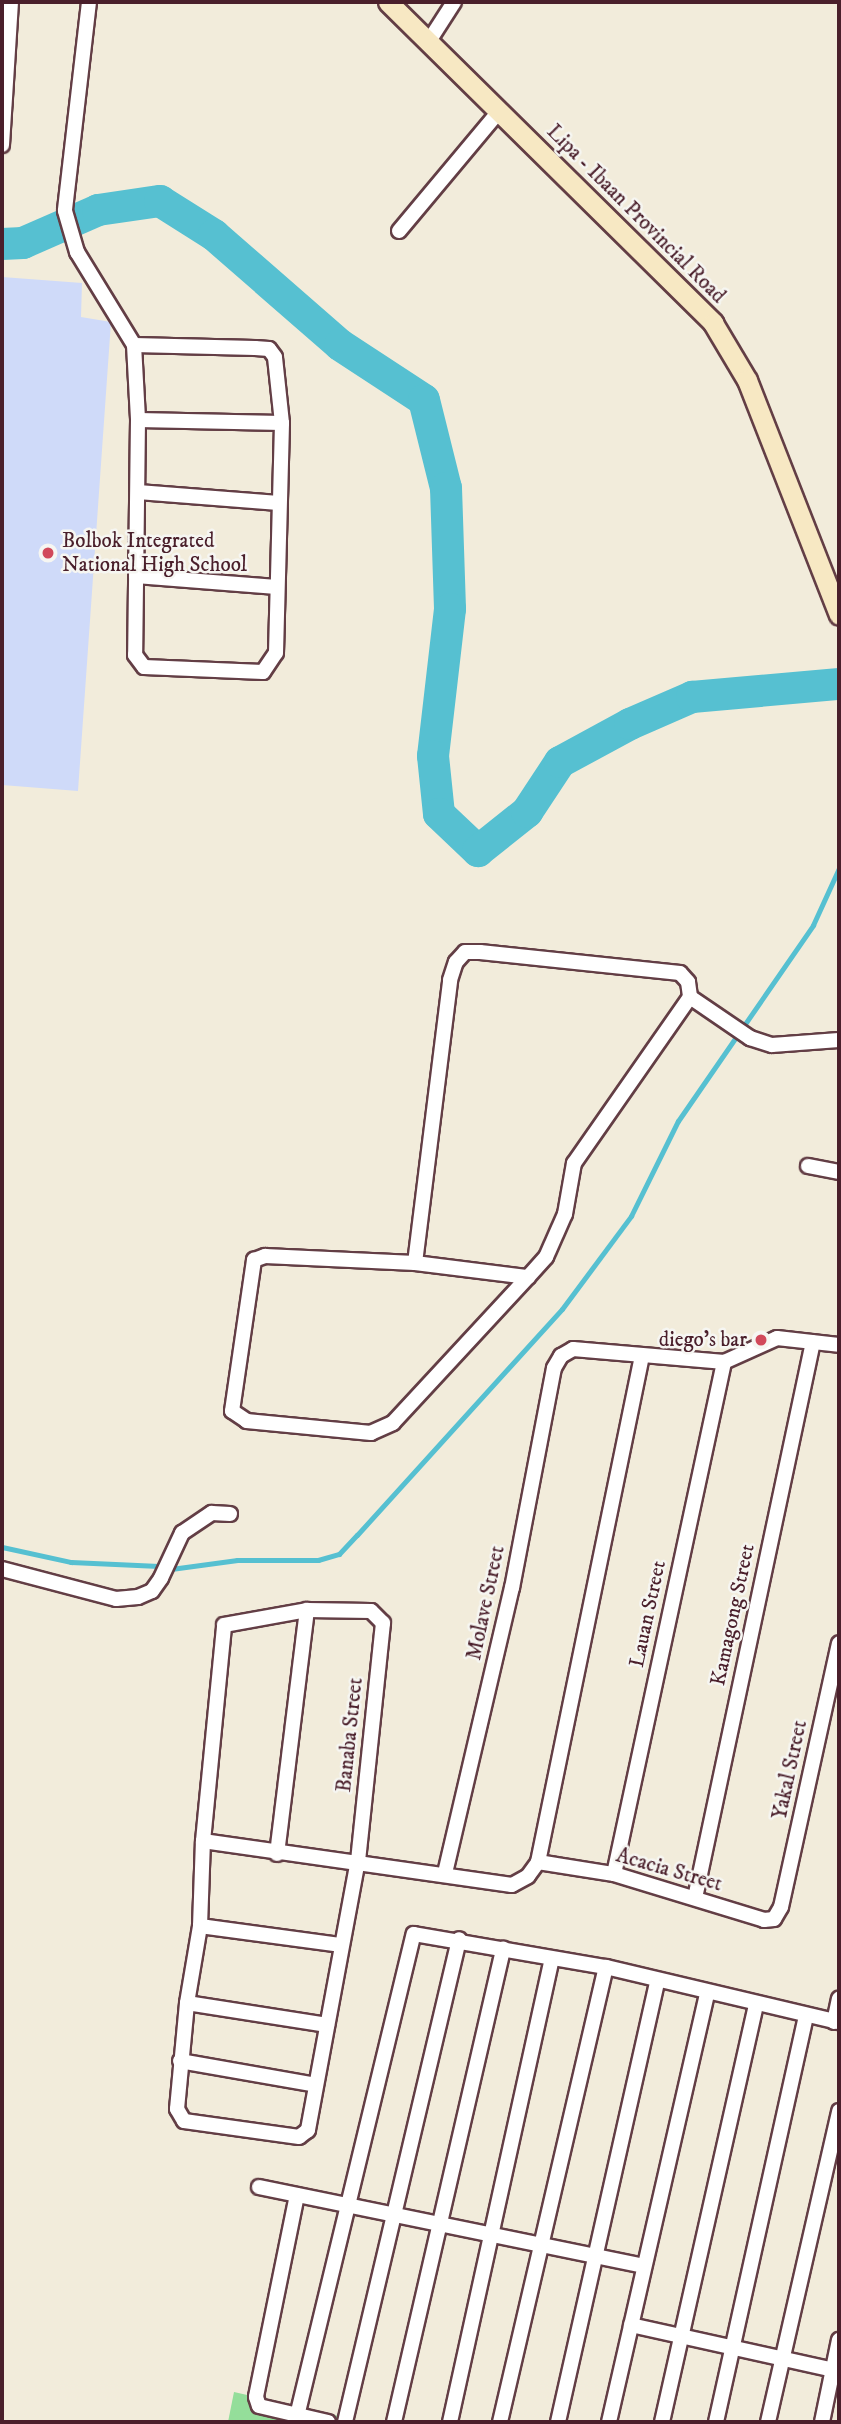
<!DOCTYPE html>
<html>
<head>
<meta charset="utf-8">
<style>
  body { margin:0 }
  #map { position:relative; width:841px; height:2424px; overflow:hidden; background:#f2ecdb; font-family:"IM FELL DW Pica",serif }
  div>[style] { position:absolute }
  .built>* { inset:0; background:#cfdaf9 }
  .green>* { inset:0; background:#94de9a }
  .stream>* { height:5px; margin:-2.5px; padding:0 2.5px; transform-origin:2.5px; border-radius:2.5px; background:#56c0d1 }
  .river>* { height:32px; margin:-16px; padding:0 16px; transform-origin:16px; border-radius:16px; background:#56c0d1 }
  .roads { filter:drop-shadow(2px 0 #633e45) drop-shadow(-2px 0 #633e45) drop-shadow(0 2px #633e45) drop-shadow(0 -2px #633e45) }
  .street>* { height:14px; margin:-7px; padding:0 7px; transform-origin:7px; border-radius:7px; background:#fff }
  .secondary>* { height:19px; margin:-9.5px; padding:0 9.5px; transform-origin:9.5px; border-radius:9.5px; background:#f7e8c3 }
  .dots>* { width:19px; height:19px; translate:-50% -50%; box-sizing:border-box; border:4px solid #f6f6f2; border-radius:50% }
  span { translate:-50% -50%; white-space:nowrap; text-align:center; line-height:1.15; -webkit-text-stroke:5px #f6f6f2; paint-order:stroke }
  .street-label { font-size:21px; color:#4a1f2b }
  .poi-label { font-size:21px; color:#4a1f2b }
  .left { translate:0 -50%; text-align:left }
  .right { translate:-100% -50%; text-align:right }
  .frame { position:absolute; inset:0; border:4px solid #4a1f2b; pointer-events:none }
</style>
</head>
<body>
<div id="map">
  <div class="built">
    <div style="clip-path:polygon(2px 277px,82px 283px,81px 317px,111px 322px,78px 791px,2px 785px)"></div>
  </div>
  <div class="green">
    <div style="clip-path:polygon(234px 2392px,365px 2422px,228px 2422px)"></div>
  </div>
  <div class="stream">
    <div style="left:2px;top:1547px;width:71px;rotate:12.3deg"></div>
    <div style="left:71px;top:1562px;width:88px;rotate:2.6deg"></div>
    <div style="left:171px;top:1569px;width:67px;rotate:-7.8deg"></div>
    <div style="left:237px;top:1560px;width:81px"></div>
    <div style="left:318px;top:1560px;width:22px;rotate:-16deg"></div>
    <div style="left:339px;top:1554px;width:26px;rotate:-47deg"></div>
    <div style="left:357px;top:1535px;width:305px;rotate:-47.8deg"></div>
    <div style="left:562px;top:1309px;width:116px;rotate:-53.4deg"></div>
    <div style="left:631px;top:1216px;width:106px;rotate:-63.7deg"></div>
    <div style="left:678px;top:1121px;width:238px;rotate:-55.4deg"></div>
    <div style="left:813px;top:925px;width:63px;rotate:-65.5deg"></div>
    <div style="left:68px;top:2422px;width:13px"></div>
  </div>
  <div class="river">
    <div style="left:2px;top:244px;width:21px;rotate:-3deg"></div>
    <div style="left:23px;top:243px;width:82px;rotate:-23.7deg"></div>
    <div style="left:98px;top:210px;width:63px;rotate:-8.3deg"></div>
    <div style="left:160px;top:201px;width:64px;rotate:32.2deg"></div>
    <div style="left:214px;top:235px;width:167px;rotate:41.1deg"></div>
    <div style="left:340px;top:345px;width:100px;rotate:33.2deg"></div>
    <div style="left:424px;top:400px;width:91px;rotate:76deg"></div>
    <div style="left:446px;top:488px;width:121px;rotate:88.1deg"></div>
    <div style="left:450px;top:609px;width:148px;rotate:96.6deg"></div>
    <div style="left:433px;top:756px;width:58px;rotate:84.1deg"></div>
    <div style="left:439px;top:814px;width:54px;rotate:43.5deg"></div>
    <div style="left:478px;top:851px;width:63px;rotate:-38.5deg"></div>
    <div style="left:527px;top:812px;width:60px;rotate:-56.6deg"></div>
    <div style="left:560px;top:762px;width:80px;rotate:-28.5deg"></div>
    <div style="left:630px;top:724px;width:68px;rotate:-23.5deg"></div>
    <div style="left:692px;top:697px;width:148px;rotate:-5.1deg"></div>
  </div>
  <div class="roads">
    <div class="street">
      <div style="left:89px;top:2px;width:210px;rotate:96.6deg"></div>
      <div style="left:65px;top:211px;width:43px;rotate:73.7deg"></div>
      <div style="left:77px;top:252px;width:109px;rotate:58.5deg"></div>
      <div style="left:134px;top:345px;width:75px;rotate:86.9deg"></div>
      <div style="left:138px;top:420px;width:235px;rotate:90.7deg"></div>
      <div style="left:135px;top:655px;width:15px;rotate:53deg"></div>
      <div style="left:144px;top:667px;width:119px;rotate:2.4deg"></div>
      <div style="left:263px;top:672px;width:23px;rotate:-56deg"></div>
      <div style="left:276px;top:653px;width:230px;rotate:-88.5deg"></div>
      <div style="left:282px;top:423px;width:66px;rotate:-96.1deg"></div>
      <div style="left:275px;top:357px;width:10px;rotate:-127deg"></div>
      <div style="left:269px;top:349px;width:14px;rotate:-176deg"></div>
      <div style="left:255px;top:348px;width:121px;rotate:-178.6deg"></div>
      <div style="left:429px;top:41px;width:46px;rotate:-57.3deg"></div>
      <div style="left:2px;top:145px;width:143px;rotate:-86.4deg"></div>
      <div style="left:399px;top:231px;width:158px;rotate:-50.1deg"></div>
      <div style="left:138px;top:420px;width:144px;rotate:1.2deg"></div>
      <div style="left:138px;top:492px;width:141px;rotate:4.5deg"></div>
      <div style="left:136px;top:576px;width:141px;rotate:4.5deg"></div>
      <div style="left:690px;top:997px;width:73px;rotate:34.3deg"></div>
      <div style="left:750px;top:1038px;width:23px;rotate:18deg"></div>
      <div style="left:772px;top:1045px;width:67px;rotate:-4.3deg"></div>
      <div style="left:808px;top:1166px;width:32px;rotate:11deg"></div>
      <div style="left:415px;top:1263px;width:285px;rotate:-82.9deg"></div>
      <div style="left:450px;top:980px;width:19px;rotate:-72deg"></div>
      <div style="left:456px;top:962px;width:13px;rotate:-48deg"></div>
      <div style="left:465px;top:952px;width:15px"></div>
      <div style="left:480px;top:952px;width:201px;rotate:6deg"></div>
      <div style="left:680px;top:973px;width:12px;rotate:48deg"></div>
      <div style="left:688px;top:982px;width:15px;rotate:82deg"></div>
      <div style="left:690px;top:997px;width:203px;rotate:124.9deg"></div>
      <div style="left:574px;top:1163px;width:52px;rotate:100deg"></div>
      <div style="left:565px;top:1214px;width:47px;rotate:113.8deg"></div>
      <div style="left:546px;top:1257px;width:27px;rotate:132deg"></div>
      <div style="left:528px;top:1277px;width:199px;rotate:132.8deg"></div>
      <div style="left:393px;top:1423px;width:24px;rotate:156deg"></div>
      <div style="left:371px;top:1433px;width:125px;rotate:-174.5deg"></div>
      <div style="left:247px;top:1421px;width:18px;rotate:-146deg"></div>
      <div style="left:232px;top:1411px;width:153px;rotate:-81.7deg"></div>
      <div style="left:254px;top:1260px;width:12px;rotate:-20deg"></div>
      <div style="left:265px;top:1256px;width:150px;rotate:2.7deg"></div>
      <div style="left:415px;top:1263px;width:114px;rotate:7.1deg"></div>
      <div style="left:2px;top:1569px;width:118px;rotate:14.7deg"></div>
      <div style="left:116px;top:1599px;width:22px;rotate:-5deg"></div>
      <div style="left:138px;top:1597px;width:15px;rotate:-23deg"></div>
      <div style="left:152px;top:1591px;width:16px;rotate:-55deg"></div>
      <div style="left:161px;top:1578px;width:50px;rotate:-65deg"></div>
      <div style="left:182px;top:1533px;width:36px;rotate:-34deg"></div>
      <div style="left:212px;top:1513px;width:18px;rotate:3deg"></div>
      <div style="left:307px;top:1610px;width:64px;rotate:0.9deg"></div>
      <div style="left:371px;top:1611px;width:17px;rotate:45deg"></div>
      <div style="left:383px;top:1623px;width:238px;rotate:96deg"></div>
      <div style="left:358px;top:1860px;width:275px;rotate:100.5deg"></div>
      <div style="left:308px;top:2130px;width:11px;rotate:142deg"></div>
      <div style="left:299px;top:2137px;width:116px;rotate:-172.1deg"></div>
      <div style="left:184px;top:2121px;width:14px;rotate:-120deg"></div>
      <div style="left:177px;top:2109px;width:106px;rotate:-84.6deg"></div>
      <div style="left:187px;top:2003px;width:78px;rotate:-80.4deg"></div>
      <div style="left:200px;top:1926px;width:85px;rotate:-88deg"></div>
      <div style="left:203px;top:1841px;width:217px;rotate:-84.4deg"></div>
      <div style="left:224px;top:1625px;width:84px;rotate:-10.2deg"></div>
      <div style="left:203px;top:1841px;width:312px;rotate:8.1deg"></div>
      <div style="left:512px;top:1885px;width:18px;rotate:-29deg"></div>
      <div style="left:528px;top:1876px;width:17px;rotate:-54deg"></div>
      <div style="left:538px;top:1862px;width:517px;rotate:-78.39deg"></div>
      <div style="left:277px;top:1854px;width:246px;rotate:-83deg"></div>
      <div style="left:538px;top:1862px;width:77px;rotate:9deg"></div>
      <div style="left:614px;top:1874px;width:157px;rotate:17deg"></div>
      <div style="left:764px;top:1920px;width:10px;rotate:-6deg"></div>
      <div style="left:774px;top:1919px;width:14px;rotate:-60deg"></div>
      <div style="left:781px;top:1907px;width:270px;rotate:-77.6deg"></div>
      <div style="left:445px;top:1873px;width:293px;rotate:-76.8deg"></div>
      <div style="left:512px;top:1588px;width:224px;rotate:-79.2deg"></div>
      <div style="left:554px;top:1368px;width:14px;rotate:-60deg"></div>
      <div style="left:561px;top:1356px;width:14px;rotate:-30deg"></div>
      <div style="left:573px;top:1349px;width:152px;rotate:4.9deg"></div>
      <div style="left:724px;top:1362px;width:58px;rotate:-24.4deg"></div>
      <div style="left:777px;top:1338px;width:62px;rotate:6.4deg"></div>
      <div style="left:614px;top:1874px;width:524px;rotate:-77.87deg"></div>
      <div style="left:695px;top:1898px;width:568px;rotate:-78.02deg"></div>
      <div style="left:200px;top:1926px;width:141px;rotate:7.7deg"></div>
      <div style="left:187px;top:2003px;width:142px;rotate:8.9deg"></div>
      <div style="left:834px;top:2022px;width:24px;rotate:-78deg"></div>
      <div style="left:180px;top:2061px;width:138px;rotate:10deg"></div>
      <div style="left:259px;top:2187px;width:393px;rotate:11.6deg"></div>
      <div style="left:297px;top:2195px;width:206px;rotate:101.5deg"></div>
      <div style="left:256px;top:2397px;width:9px;rotate:72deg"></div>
      <div style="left:259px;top:2406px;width:71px;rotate:13.1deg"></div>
      <div style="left:631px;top:2325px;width:213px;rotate:12.5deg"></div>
      <div style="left:297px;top:2416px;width:496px;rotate:-76.4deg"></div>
      <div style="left:414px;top:1934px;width:195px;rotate:9.8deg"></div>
      <div style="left:606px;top:1967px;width:239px;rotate:13.3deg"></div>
      <div style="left:345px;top:2422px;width:496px;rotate:-76.7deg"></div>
      <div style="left:394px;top:2422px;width:486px;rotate:-77deg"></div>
      <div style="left:450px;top:2422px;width:474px;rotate:-77.6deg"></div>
      <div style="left:500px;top:2422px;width:467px;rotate:-76.9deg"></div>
      <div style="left:558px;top:2422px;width:452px;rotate:-77.3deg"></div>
      <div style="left:609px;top:2422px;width:439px;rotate:-77.1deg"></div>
      <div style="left:662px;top:2422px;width:428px;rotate:-77.3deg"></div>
      <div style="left:716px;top:2422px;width:416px;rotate:-77.5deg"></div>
      <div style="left:768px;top:2422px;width:319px;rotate:-77.1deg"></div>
      <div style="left:822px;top:2422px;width:84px;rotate:-78.3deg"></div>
    </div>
    <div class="secondary">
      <div style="left:388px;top:2px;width:457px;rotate:44.6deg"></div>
      <div style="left:713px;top:323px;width:66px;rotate:59.2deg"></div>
      <div style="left:747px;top:380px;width:252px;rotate:68.6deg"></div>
    </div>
  </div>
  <div class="dots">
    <div style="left:48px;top:553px;background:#d1495b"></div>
    <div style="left:761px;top:1340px;background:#d1495b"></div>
  </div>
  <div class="street-label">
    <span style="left:636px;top:214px;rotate:45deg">Lipa - Ibaan Provincial Road</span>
    <span style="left:486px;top:1603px;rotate:-78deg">Molave Street</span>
    <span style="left:648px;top:1614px;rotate:-78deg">Lauan Street</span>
    <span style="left:733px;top:1615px;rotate:-78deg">Kamagong Street</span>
    <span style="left:350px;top:1735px;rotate:-84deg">Banaba Street</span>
    <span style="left:790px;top:1770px;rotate:-78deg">Yakal Street</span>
    <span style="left:669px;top:1870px;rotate:16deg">Acacia Street</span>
  </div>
  <div class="poi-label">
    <span class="left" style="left:62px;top:553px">Bolbok Integrated<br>National High School</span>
    <span class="right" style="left:747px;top:1340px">diego's bar</span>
  </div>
  <div class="frame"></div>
</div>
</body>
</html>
